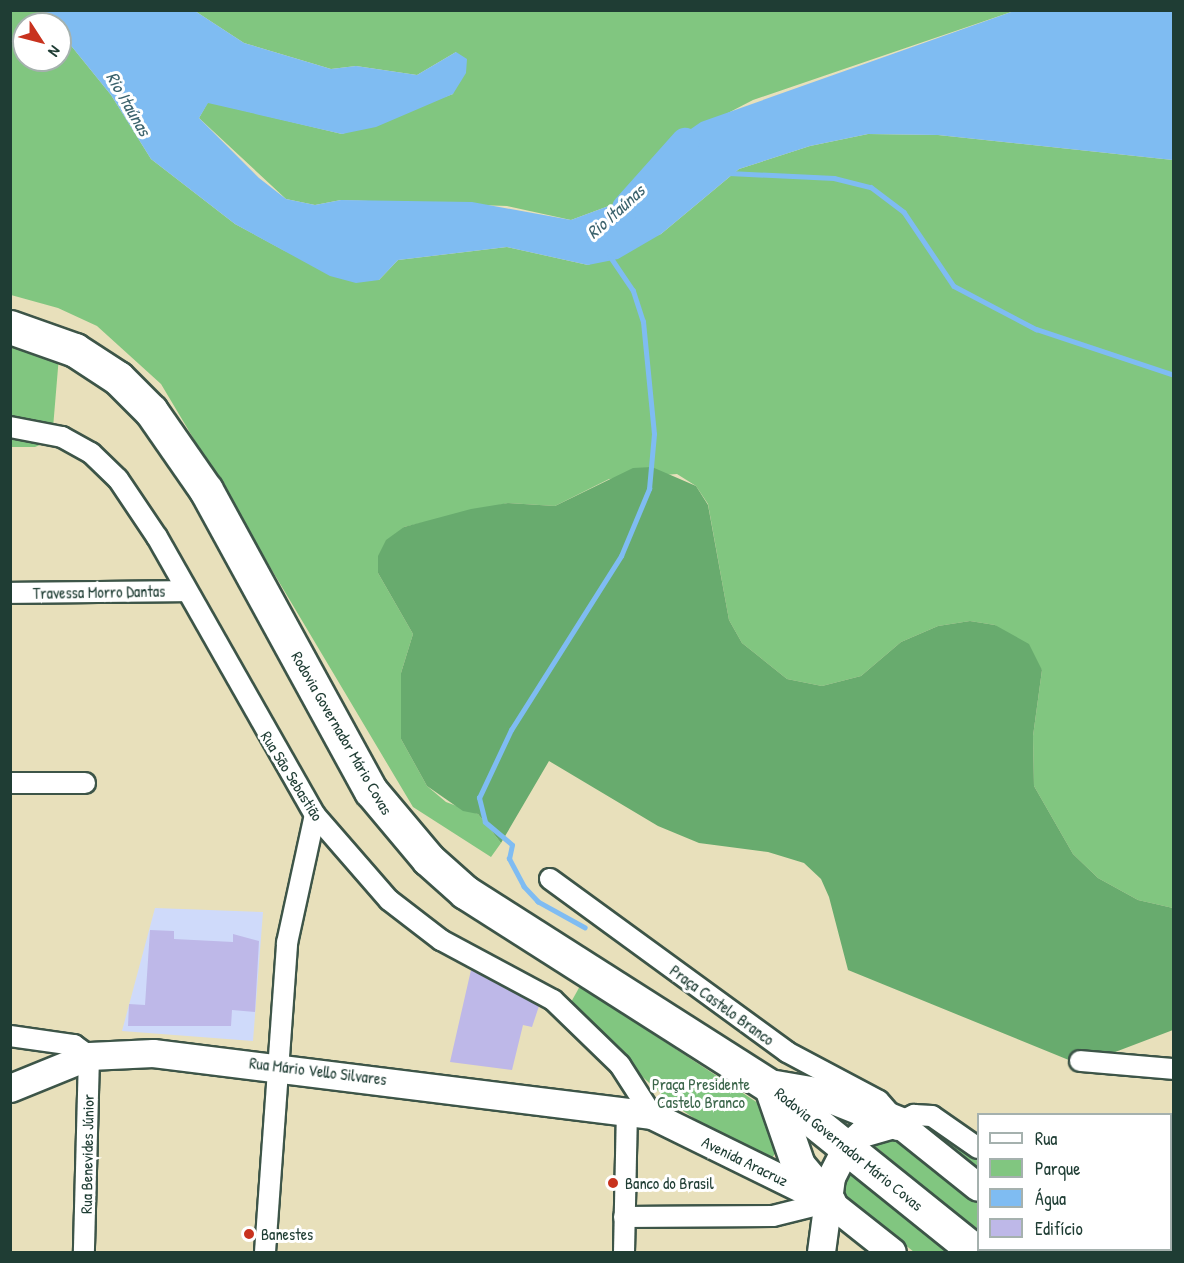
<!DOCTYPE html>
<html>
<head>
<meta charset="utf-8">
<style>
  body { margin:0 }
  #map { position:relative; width:1184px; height:1263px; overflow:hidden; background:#e8e0bb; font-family:"Patrick Hand",sans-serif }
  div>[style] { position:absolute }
  .built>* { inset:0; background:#cfdafa }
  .green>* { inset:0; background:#81c680 }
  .forest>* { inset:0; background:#68ab6e }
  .water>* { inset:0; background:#7fbcf2 }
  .stream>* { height:4.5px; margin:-2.25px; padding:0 2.25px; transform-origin:2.25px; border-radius:2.25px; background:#7fbcf2 }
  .river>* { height:28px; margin:-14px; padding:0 14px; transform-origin:14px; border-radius:14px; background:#7fbcf2 }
  .building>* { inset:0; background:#beb8e8 }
  .roads { filter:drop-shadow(2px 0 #3d5548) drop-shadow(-2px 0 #3d5548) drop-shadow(0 2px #3d5548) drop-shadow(0 -2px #3d5548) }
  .street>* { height:20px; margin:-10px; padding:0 10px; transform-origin:10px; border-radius:10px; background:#fff }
  .secondary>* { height:27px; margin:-13.5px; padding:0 13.5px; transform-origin:13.5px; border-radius:13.5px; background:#fff }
  .highway>* { height:33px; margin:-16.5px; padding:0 16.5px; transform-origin:16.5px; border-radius:16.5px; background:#fff }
  .dots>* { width:16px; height:16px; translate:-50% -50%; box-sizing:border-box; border:3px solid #fff; border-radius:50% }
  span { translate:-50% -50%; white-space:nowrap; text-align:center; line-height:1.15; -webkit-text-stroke:6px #fff; paint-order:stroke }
  .street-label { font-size:16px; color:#1f3d34 }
  .park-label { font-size:16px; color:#3c664b }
  .poi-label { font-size:16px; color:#1f3d34 }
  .left { translate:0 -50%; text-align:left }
  .water-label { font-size:18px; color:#3c636d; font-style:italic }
  .frame { position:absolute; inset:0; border:12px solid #1f3d34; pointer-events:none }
  .legend { position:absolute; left:977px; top:1113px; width:195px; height:138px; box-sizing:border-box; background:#fff; border:2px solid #a5b1ae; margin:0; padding:8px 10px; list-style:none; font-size:18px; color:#1f3d34 }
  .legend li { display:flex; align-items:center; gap:12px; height:30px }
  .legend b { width:30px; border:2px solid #a5b1ae }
  .north { position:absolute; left:12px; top:12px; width:60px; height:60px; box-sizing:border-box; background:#fff; border:2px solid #a5b1ae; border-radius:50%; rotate:126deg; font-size:16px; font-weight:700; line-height:24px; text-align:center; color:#1f3d34 }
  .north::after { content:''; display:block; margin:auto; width:21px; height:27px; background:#c8321e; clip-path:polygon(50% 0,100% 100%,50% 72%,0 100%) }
</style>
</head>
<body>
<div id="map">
  <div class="built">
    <div style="clip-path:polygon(155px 908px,263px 912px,253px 1041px,122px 1031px)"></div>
  </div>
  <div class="green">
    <div style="clip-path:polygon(11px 11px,42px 11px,53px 24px,24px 24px,24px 60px,60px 60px,60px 32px,111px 95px,151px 159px,235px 224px,285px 251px,379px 280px,398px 260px,507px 247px,588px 265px,661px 234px,739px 169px,810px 146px,868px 134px,938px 135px,1173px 160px,1173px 908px,1138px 900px,1098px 878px,1073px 854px,1034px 786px,1033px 736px,1042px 670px,995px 625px,970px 621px,938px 626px,901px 642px,861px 676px,822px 686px,787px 679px,742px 643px,729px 620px,708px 504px,696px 486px,677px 474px,609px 479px,555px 506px,508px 503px,404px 527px,378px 573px,413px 634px,401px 673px,401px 739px,427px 786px,446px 802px,478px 814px,501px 843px,491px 857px,413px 807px,161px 384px,97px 326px,58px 308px,11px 295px)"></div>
    <div style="clip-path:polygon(195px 11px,1014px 11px,753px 100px,672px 142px,657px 177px,614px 204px,571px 220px,507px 206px,341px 200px,315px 205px,286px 199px,199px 118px,208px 102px,342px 134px,453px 94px,456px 52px,417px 75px,356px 66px,331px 69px,244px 43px)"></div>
    <div style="clip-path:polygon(11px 334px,59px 356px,52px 440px,35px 447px,11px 447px)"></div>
    <div style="clip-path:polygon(580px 986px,767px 1109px,777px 1134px,776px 1152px,769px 1163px,763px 1165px,673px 1104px,628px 1064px,570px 1004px)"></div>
    <div style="clip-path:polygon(928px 1125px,978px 1161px,978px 1172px,923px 1128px)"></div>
    <div style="clip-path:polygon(900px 1134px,978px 1200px,978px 1232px,869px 1141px)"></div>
    <div style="clip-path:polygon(846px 1165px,953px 1252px,914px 1252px,840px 1193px)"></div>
  </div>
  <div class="forest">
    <div style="clip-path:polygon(652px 467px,696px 486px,708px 505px,729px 620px,742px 643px,787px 679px,822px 686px,861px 676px,901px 642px,938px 626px,970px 621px,995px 625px,1029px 644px,1042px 670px,1033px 736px,1034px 786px,1073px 854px,1098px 878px,1138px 900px,1173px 908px,1173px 1030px,1081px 1065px,848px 970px,829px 897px,821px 879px,804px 863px,768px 852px,699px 843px,658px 826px,549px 761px,501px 843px,478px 814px,463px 811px,427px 786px,401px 739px,401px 673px,413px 634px,378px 573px,378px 556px,386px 540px,404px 527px,471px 509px,508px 503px,555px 506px,633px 468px)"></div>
  </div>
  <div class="water">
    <div style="clip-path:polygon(42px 11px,195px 11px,244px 43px,331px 69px,356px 66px,417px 75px,456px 52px,467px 59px,466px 73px,453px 94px,376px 127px,342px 134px,208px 103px,199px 118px,259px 178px,286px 199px,315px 205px,341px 200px,472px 202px,571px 220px,614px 204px,657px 177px,672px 142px,701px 122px,1014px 11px,1173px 11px,1173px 160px,938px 135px,868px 134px,810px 146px,739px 169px,661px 234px,618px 259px,588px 265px,507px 247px,398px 260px,379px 280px,356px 283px,330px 276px,235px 224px,151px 159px,111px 95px,60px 32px,60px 24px)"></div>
  </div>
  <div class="stream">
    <div style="left:729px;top:173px;width:105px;rotate:2.7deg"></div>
    <div style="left:834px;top:178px;width:38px;rotate:14deg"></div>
    <div style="left:871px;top:187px;width:41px;rotate:37.1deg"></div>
    <div style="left:904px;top:212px;width:89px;rotate:56deg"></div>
    <div style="left:954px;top:286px;width:93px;rotate:27.7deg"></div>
    <div style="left:1036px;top:329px;width:145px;rotate:18.4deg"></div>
    <div style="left:585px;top:928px;width:54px;rotate:-151deg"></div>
    <div style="left:538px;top:902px;width:21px;rotate:-133deg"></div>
    <div style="left:524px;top:887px;width:32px;rotate:-118deg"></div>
    <div style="left:509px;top:859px;width:14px;rotate:-78deg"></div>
    <div style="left:512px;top:845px;width:35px;rotate:-140deg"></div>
    <div style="left:485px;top:822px;width:25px;rotate:-104deg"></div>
    <div style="left:479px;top:798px;width:75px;rotate:-64.8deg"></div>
    <div style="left:511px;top:730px;width:206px;rotate:-57.7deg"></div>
    <div style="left:621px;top:556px;width:73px;rotate:-67.3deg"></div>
    <div style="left:649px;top:489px;width:55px;rotate:-84.8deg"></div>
    <div style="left:654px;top:434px;width:113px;rotate:-95.6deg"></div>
    <div style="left:643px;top:322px;width:33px;rotate:-108deg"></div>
    <div style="left:633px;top:291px;width:41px;rotate:-124.1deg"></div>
  </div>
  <div class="river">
    <div style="left:626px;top:208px;width:89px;rotate:-48.2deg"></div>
  </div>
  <div class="building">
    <div style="clip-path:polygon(150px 930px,174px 931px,174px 939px,233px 942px,233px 934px,259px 941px,255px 1012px,232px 1010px,231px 1026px,128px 1026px,129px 1004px,145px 1005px)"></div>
    <div style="clip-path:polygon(471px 970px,539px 1006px,532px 1027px,523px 1025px,512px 1070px,450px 1062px)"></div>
  </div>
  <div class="roads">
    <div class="street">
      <div style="left:10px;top:427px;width:53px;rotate:10.9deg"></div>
      <div style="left:62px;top:437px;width:33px;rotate:29deg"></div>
      <div style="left:91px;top:453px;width:37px;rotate:44deg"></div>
      <div style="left:118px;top:479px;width:70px;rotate:56.1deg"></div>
      <div style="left:157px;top:537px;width:320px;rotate:60.4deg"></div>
      <div style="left:315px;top:815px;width:113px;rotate:49deg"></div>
      <div style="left:389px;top:900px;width:66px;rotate:37.6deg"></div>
      <div style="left:441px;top:940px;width:127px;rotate:28.2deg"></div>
      <div style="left:553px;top:1000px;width:93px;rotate:44.1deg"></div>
      <div style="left:620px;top:1065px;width:59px;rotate:57.4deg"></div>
      <div style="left:10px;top:593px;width:177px;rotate:-0.6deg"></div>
      <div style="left:10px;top:783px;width:75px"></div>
      <div style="left:550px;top:879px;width:293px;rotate:36.1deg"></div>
      <div style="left:787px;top:1052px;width:104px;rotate:28deg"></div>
      <div style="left:879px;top:1101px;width:29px;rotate:49deg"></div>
      <div style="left:898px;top:1123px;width:18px;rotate:-27deg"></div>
      <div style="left:914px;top:1115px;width:18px;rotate:3deg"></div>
      <div style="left:932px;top:1116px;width:56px;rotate:34.8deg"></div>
      <div style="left:10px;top:1036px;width:65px;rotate:8deg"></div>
      <div style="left:74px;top:1045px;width:19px;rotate:36deg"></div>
      <div style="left:89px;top:1056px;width:196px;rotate:91.5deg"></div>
      <div style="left:1080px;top:1061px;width:94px;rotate:4.9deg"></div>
      <div style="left:624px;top:1217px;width:149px;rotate:-0.4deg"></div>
      <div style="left:773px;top:1216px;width:58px;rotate:-14deg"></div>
      <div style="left:265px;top:1252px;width:310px;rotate:-85.9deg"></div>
      <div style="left:287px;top:943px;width:131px;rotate:-77.7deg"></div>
      <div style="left:624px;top:1252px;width:138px;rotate:-88.8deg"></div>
    </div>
    <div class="secondary">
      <div style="left:10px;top:1088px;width:85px;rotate:-22.1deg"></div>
      <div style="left:89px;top:1056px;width:64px;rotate:-2.7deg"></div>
      <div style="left:153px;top:1053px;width:503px;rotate:7.08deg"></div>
      <div style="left:652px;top:1115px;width:197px;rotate:26.2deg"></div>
      <div style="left:829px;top:1202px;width:80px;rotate:38.4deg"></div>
      <div style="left:1170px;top:1248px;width:4px;rotate:14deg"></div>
      <div style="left:1110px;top:1250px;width:4px;rotate:34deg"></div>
      <div style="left:821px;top:1252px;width:76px;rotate:-82.4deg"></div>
      <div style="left:831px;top:1177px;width:35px;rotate:-63deg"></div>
      <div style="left:847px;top:1146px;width:20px;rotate:-41deg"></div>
      <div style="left:862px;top:1133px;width:37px;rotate:-16deg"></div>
      <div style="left:898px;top:1123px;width:102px;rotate:38.7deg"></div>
    </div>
    <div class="highway">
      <div style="left:10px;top:327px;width:69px;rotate:19.5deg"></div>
      <div style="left:75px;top:350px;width:51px;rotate:33.1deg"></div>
      <div style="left:118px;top:378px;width:47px;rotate:45deg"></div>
      <div style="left:151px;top:411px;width:96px;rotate:55.2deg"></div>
      <div style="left:206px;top:490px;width:343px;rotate:61.3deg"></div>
      <div style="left:371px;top:791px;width:89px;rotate:50deg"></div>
      <div style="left:428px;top:859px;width:50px;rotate:41.7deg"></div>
      <div style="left:465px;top:892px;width:363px;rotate:32.5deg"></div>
      <div style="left:771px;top:1087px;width:263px;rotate:38.8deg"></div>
      <div style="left:771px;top:1087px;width:83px;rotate:70.9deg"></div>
      <div style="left:798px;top:1165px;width:48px;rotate:50deg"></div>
      <div style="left:775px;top:1087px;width:59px;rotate:9.8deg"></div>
      <div style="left:833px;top:1097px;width:70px;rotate:21.8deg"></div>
      <div style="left:1036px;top:1250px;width:2px;rotate:90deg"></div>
    </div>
  </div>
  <div class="dots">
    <div style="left:613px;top:1183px;background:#c8321e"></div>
    <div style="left:249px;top:1234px;background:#c8321e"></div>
  </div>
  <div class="street-label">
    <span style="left:99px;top:592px;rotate:-1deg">Travessa Morro Dantas</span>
    <span style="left:342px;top:733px;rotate:60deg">Rodovia Governador Mário Covas</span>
    <span style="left:292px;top:776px;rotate:58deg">Rua São Sebastião</span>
    <span style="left:722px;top:1005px;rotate:36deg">Praça Castelo Branco</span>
    <span style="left:318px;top:1071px;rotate:7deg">Rua Mário Vello Silvares</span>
    <span style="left:849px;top:1149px;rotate:39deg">Rodovia Governador Mário Covas</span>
    <span style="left:87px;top:1154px;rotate:-89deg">Rua Benevides Júnior</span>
    <span style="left:745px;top:1161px;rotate:26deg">Avenida Aracruz</span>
  </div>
  <div class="park-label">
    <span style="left:701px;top:1093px">Praça Presidente<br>Castelo Branco</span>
  </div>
  <div class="poi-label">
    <span class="left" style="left:625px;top:1183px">Banco do Brasil</span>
    <span class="left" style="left:261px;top:1234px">Banestes</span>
  </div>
  <div class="water-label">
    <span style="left:128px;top:104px;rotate:60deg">Rio Itaúnas</span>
    <span style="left:616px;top:212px;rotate:-42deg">Rio Itaúnas</span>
  </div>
  <div class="frame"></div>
  <ul class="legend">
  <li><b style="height:8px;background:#fff"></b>Rua</li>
  <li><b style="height:16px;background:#81c680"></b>Parque</li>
  <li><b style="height:16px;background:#7fbcf2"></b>Água</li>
  <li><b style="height:16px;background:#beb8e8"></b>Edifício</li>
  </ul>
  <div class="north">N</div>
</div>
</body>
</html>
